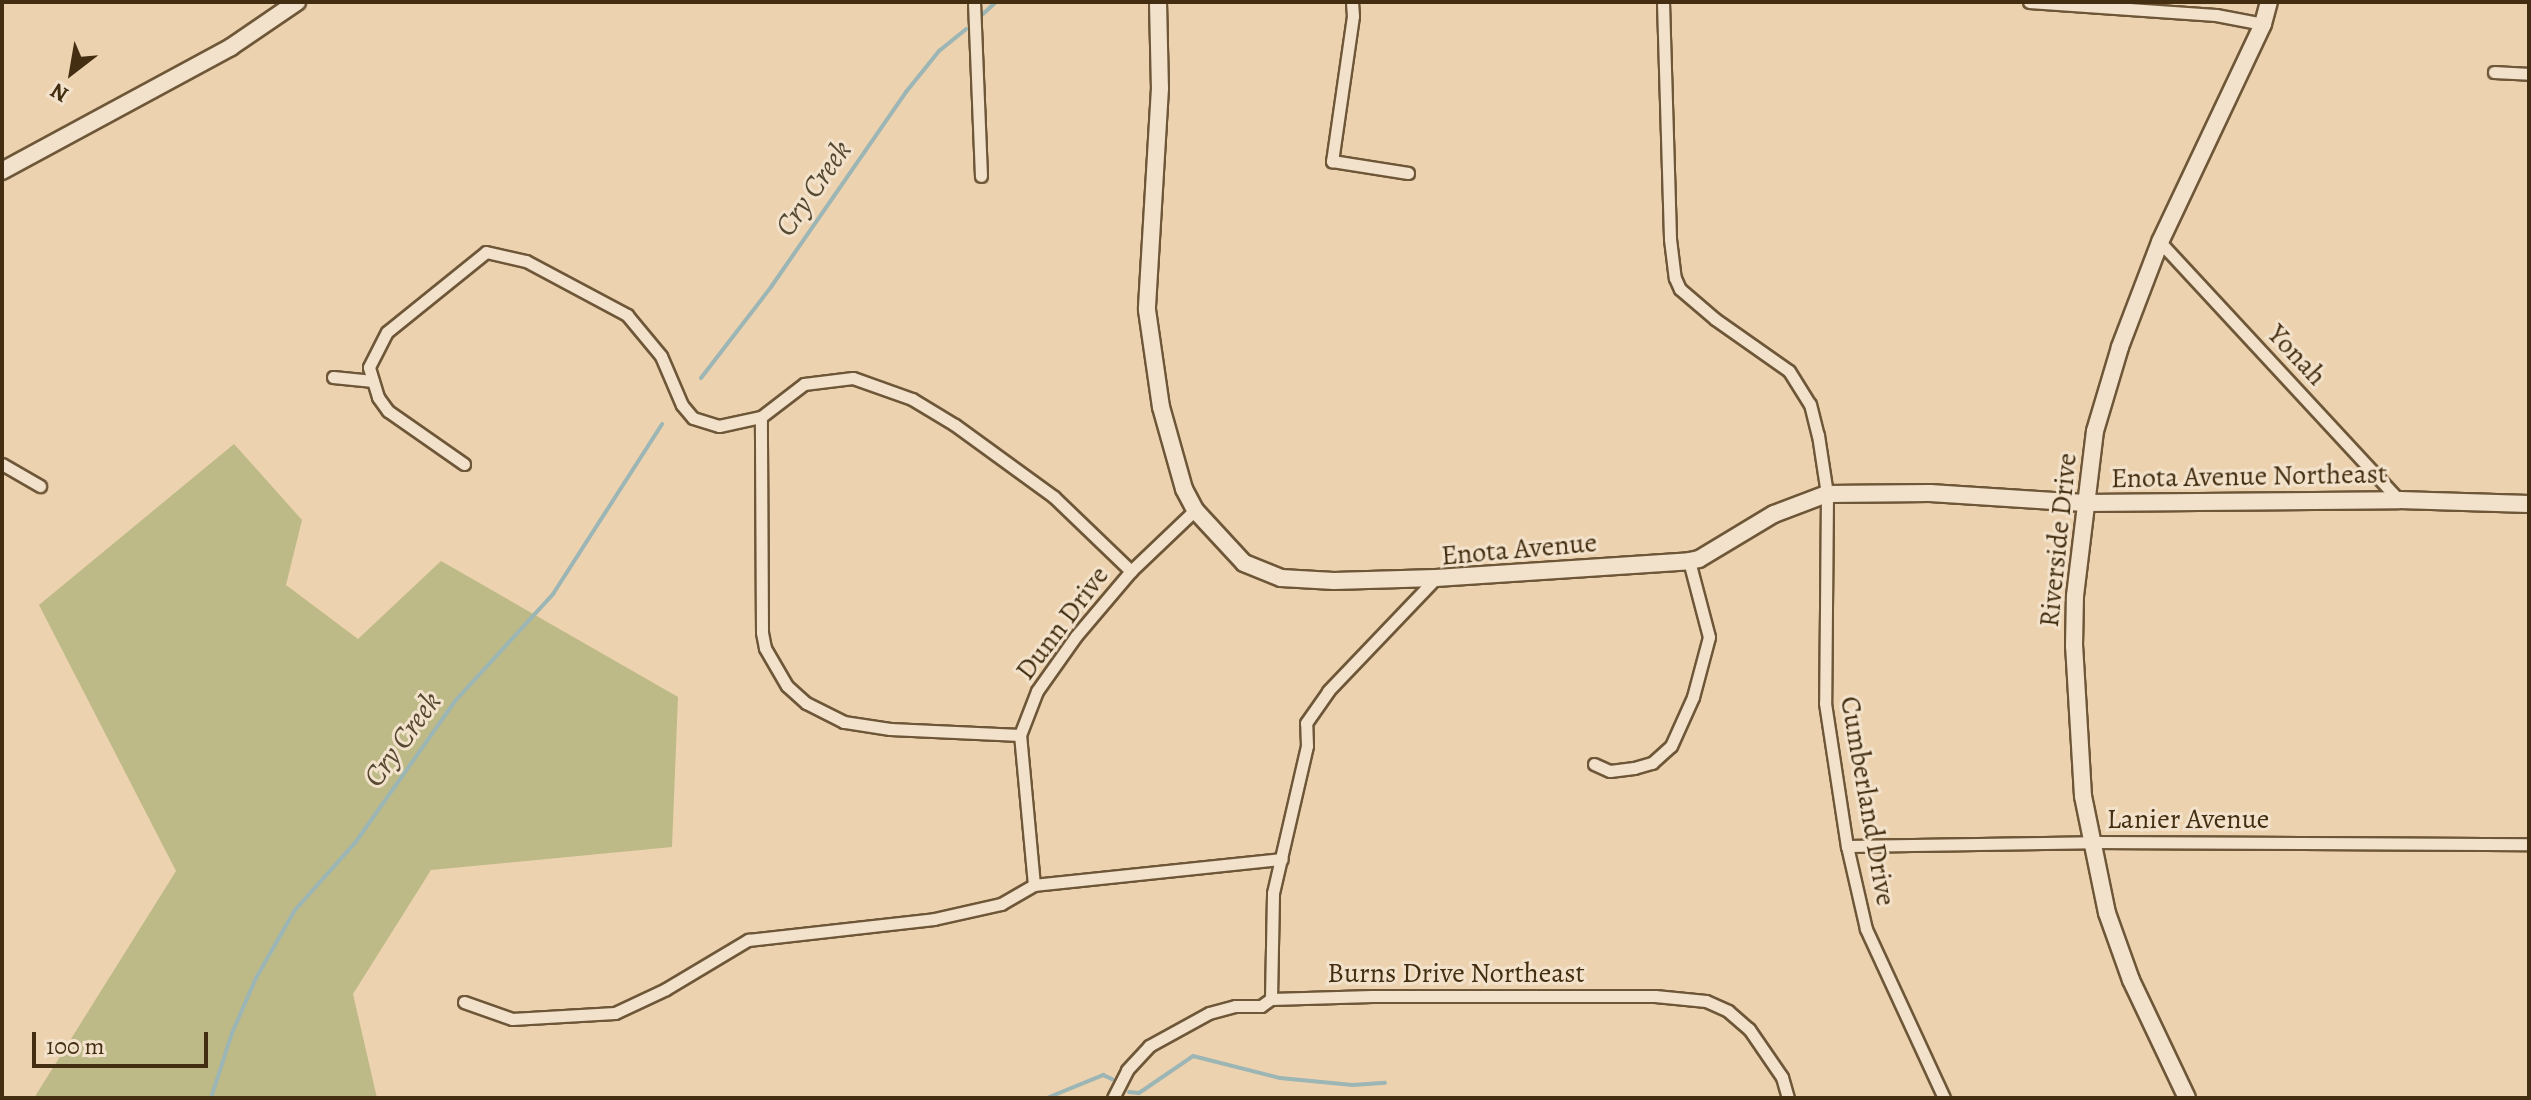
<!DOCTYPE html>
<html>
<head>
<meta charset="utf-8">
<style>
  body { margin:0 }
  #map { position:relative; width:2531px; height:1100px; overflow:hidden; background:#ecd2af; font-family:Alegreya,serif }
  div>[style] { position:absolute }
  .green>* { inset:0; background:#bdba87 }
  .stream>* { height:4px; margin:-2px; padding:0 2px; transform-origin:2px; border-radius:2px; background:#9cb5b5 }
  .roads { filter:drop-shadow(2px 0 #6e5738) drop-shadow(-2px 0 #6e5738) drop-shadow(0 2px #6e5738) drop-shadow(0 -2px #6e5738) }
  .street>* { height:11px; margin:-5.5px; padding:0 5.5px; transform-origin:5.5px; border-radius:5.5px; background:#f3e2cb }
  .secondary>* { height:16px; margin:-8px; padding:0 8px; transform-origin:8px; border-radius:8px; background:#f3e2cb }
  span { translate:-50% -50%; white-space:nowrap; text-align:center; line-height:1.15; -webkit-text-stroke:6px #f3e2cb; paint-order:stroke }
  .street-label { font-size:28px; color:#442e11 }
  .water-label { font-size:30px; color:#564932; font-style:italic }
  .frame { position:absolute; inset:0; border:4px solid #442e11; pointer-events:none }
  .north { position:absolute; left:32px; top:32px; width:80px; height:80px; -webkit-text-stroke:6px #f3e2cb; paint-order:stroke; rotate:211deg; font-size:22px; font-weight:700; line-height:32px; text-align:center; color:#442e11 }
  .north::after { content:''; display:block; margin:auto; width:28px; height:36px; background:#442e11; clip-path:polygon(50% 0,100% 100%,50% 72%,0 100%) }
  .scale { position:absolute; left:32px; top:1032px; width:176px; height:36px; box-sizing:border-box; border:4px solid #442e11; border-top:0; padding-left:10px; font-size:24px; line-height:28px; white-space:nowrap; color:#442e11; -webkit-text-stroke:6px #f3e2cb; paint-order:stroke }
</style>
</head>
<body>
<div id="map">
  <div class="green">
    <div style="clip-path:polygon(234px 444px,302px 520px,286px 585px,358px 639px,441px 561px,678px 697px,672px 847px,431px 870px,353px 994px,377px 1098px,34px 1098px,176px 871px,39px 605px)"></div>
  </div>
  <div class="stream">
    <div style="left:983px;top:14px;width:18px;rotate:-43deg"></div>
    <div style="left:701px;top:378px;width:115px;rotate:-52.4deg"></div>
    <div style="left:771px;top:287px;width:237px;rotate:-55.3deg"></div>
    <div style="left:906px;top:92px;width:53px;rotate:-51.2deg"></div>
    <div style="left:939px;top:51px;width:35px;rotate:-39deg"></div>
    <div style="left:1129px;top:1092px;width:10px;rotate:6deg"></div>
    <div style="left:1139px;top:1093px;width:65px;rotate:-34.4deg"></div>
    <div style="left:1193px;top:1056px;width:90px;rotate:14.2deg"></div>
    <div style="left:1280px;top:1078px;width:73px;rotate:5.5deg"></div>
    <div style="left:1353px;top:1085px;width:32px;rotate:-4deg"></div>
    <div style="left:211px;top:1098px;width:68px;rotate:-72.1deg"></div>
    <div style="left:232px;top:1033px;width:60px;rotate:-66.4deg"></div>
    <div style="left:256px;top:978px;width:78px;rotate:-60.2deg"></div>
    <div style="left:295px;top:910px;width:90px;rotate:-48.2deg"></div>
    <div style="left:355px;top:843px;width:175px;rotate:-54.8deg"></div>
    <div style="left:456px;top:700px;width:144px;rotate:-47.5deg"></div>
    <div style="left:553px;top:594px;width:202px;rotate:-57.3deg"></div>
    <div style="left:1047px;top:1098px;width:61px;rotate:-22.3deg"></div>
    <div style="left:1103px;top:1075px;width:10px;rotate:24deg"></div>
  </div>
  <div class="roads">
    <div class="street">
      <div style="left:974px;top:2px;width:174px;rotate:87.7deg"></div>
      <div style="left:1352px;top:2px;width:14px;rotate:86deg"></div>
      <div style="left:1353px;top:16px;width:147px;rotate:98.2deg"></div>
      <div style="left:1332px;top:161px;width:77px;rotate:9deg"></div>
      <div style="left:1663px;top:2px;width:237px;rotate:88.3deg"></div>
      <div style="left:1670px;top:239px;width:39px;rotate:83deg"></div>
      <div style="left:1675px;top:278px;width:12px;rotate:66deg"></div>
      <div style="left:1680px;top:289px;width:46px;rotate:40.6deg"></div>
      <div style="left:1715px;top:319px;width:90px;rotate:35.1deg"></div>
      <div style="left:1789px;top:371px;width:39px;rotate:58deg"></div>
      <div style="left:1810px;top:404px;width:32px;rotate:76deg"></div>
      <div style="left:1818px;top:435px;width:60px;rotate:81.3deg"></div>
      <div style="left:1827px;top:494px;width:209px;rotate:90.5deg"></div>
      <div style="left:1825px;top:703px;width:145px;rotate:81.3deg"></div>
      <div style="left:1847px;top:846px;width:85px;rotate:77.1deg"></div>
      <div style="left:1866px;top:929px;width:186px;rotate:65.2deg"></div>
      <div style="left:2029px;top:2px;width:187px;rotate:4deg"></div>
      <div style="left:2216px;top:15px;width:48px;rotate:10.8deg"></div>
      <div style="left:2494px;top:72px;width:35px;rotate:3deg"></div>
      <div style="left:2160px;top:242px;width:352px;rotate:47.2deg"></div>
      <div style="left:333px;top:377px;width:40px;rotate:5.7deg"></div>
      <div style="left:2px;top:464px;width:44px;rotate:30.1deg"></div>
      <div style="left:464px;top:464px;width:93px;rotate:-145.1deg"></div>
      <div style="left:388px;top:411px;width:17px;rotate:-126deg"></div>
      <div style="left:378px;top:397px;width:31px;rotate:-107deg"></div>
      <div style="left:369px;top:367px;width:39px;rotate:-63deg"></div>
      <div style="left:387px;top:332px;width:127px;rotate:-38.9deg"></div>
      <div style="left:486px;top:252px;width:41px;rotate:12.7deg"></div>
      <div style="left:526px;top:261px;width:115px;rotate:28.1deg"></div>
      <div style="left:627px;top:315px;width:53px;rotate:50.3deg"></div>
      <div style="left:661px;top:356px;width:53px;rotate:66.8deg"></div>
      <div style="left:682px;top:405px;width:17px;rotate:50deg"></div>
      <div style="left:693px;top:418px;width:27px;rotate:17deg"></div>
      <div style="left:719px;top:426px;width:43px;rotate:-12.1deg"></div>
      <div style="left:1020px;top:735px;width:130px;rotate:-177.4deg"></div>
      <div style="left:890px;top:729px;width:47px;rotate:-171.3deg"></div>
      <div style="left:844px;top:722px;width:42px;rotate:-153.4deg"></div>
      <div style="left:806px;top:703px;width:25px;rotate:-138deg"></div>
      <div style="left:787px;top:686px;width:44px;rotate:-120.1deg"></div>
      <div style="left:765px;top:648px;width:16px;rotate:-101deg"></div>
      <div style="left:762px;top:632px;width:215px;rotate:-90.3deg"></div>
      <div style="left:761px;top:417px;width:54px;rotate:-37.5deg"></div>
      <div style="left:804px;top:384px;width:49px;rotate:-7deg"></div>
      <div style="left:853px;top:378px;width:63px;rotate:19.6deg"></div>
      <div style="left:912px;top:399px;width:50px;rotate:31.2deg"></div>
      <div style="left:955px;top:425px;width:122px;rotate:36deg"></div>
      <div style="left:1054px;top:497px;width:107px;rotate:43.9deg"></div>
      <div style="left:1594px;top:764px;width:17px;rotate:24deg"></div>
      <div style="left:1610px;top:771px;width:24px;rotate:-7deg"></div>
      <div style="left:1634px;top:768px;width:19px;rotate:-16deg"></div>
      <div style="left:1652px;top:763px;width:25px;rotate:-42deg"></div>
      <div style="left:1671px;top:746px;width:54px;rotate:-65.8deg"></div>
      <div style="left:1693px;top:697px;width:62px;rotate:-75.1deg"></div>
      <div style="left:1709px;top:637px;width:79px;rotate:-104.7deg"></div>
      <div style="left:1847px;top:846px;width:246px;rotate:-0.9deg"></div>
      <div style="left:2093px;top:842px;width:436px;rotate:0.3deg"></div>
      <div style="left:1034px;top:885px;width:151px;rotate:-95.3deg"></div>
      <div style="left:1020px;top:735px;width:47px;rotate:-68.9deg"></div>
      <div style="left:1037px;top:691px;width:67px;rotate:-54.7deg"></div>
      <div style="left:1076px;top:636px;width:85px;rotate:-49.8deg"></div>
      <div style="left:1131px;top:571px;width:88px;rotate:-43.6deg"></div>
      <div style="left:1271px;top:999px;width:106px;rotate:-88.9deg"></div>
      <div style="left:1273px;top:893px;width:151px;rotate:-77deg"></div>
      <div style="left:1307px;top:746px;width:23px;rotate:-92deg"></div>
      <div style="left:1306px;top:723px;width:39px;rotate:-55deg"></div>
      <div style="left:1328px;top:691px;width:156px;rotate:-46.3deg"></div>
      <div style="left:464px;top:1002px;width:51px;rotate:19.5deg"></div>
      <div style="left:512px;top:1019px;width:103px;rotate:-3.3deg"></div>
      <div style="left:615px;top:1013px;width:56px;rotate:-25.2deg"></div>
      <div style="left:666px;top:989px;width:96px;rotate:-30.9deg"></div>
      <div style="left:748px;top:940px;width:187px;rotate:-6.4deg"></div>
      <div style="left:934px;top:919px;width:69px;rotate:-12.6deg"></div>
      <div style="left:1001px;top:904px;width:38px;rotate:-30deg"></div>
      <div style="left:1034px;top:885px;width:249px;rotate:-6deg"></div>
      <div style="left:1113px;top:1098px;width:31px;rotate:-63deg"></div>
      <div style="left:1127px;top:1070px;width:33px;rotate:-47deg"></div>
      <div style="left:1149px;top:1046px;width:68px;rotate:-28.8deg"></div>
      <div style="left:1209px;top:1013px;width:27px;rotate:-15deg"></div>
      <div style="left:1235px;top:1006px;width:26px"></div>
      <div style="left:1261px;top:1006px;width:12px;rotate:-35deg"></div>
      <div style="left:1271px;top:999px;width:101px;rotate:-1.7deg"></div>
      <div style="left:1372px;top:996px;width:283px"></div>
      <div style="left:1655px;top:996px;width:51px;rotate:5.6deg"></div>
      <div style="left:1706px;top:1001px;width:24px;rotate:24deg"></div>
      <div style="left:1728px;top:1011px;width:28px;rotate:41deg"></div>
      <div style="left:1749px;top:1029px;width:58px;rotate:55.5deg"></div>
      <div style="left:1782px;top:1077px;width:22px;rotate:74deg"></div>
    </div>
    <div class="secondary">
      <div style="left:1158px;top:2px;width:86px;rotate:88.7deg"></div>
      <div style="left:1160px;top:88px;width:222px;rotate:93.4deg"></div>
      <div style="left:1147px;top:310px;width:98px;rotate:81.8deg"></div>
      <div style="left:1161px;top:407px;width:85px;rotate:74.3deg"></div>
      <div style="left:1184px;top:489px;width:24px;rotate:62deg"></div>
      <div style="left:1195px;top:510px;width:72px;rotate:47.2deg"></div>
      <div style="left:1244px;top:563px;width:40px;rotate:22deg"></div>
      <div style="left:1281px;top:578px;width:53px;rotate:3.2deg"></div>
      <div style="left:1334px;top:581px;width:102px;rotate:-1.7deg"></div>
      <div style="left:1436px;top:578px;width:254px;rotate:-3.8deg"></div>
      <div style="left:1689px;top:561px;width:10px;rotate:-11deg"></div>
      <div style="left:1699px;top:559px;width:87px;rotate:-31deg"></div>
      <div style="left:1774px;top:514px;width:57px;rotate:-20.7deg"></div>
      <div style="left:1827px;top:494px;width:103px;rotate:-0.6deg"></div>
      <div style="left:1930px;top:493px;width:155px;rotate:3.7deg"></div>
      <div style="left:2085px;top:503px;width:314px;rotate:-0.5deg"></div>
      <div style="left:2399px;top:500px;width:130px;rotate:1.8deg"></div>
      <div style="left:2px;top:171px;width:260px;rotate:-28.4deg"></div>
      <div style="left:231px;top:47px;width:80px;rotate:-34.3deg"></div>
      <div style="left:2187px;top:1098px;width:131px;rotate:-115.4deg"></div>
      <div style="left:2131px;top:980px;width:71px;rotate:-109.7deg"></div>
      <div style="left:2107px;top:913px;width:119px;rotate:-101.6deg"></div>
      <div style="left:2083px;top:796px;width:150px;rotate:-93.4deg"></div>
      <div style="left:2074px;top:646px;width:50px;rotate:-88.9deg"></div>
      <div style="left:2075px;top:596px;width:166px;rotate:-83.1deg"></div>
      <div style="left:2095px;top:431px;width:88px;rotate:-73.4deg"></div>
      <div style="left:2120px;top:347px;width:112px;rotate:-69.1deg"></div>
      <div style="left:2160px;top:242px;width:241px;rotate:-64.7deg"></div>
      <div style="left:2263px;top:24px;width:23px;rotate:-75deg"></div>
    </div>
  </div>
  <div class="street-label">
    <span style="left:2297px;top:355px;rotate:47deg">Yonah</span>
    <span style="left:2249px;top:476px;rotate:-1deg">Enota Avenue Northeast</span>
    <span style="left:2058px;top:540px;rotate:-84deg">Riverside Drive</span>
    <span style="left:1519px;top:549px;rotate:-5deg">Enota Avenue</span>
    <span style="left:1062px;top:623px;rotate:-53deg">Dunn Drive</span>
    <span style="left:1868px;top:801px;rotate:80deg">Cumberland Drive</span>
    <span style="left:2188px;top:819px">Lanier Avenue</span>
    <span style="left:1456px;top:973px">Burns Drive Northeast</span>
  </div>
  <div class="water-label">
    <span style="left:813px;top:188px;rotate:-55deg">Cry Creek</span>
    <span style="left:402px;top:739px;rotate:-54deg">Cry Creek</span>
  </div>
  <div class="frame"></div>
  <div class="north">N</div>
  <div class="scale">100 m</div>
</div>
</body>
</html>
